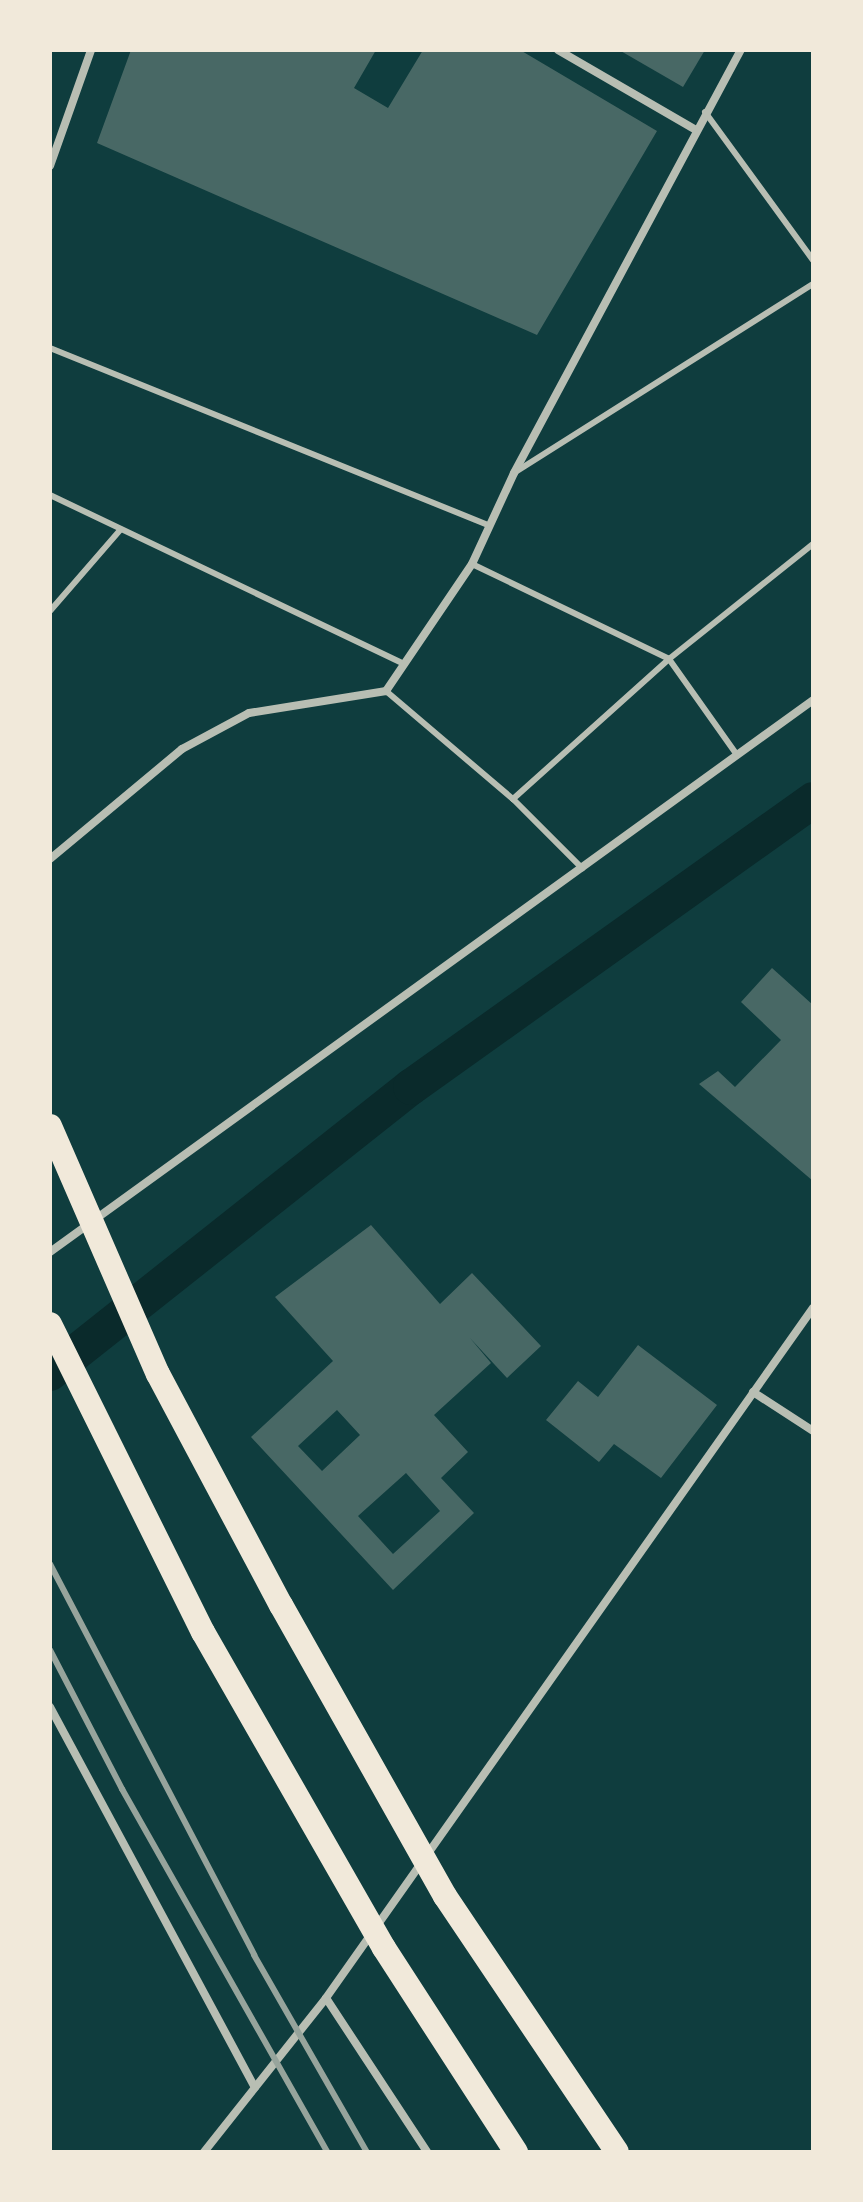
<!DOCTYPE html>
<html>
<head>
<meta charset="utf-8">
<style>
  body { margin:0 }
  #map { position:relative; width:863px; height:2202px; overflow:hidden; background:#0f3d3e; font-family:Commissioner,sans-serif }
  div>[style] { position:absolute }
  .canal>* { height:36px; margin:-18px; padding:0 18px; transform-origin:18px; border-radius:18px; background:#0a2a2b }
  .building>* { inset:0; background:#486865 }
  .service>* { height:6px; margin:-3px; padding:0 3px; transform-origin:3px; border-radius:3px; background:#b8beb3 }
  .minor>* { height:8px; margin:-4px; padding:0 4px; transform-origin:4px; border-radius:4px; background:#b8beb3 }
  .motorway>* { height:24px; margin:-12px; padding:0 12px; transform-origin:12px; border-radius:12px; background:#f1e9da }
  .rail>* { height:6px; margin:-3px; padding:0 3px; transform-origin:3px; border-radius:3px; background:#97a49c }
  span { translate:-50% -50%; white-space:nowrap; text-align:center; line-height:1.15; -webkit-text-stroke:6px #f1e9da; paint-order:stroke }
  .frame { position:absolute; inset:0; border:52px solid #f1e9da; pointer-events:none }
</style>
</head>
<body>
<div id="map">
  <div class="canal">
    <div style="left:50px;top:1373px;width:461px;rotate:-38.4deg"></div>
    <div style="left:411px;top:1087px;width:494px;rotate:-35.5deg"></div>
  </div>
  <div class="building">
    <div style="clip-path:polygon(131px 50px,376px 50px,354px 88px,388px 108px,423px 50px,520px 50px,657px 131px,537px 335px,97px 143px)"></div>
    <div style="clip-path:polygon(619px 50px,705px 50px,683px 87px)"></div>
    <div style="clip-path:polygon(772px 968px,813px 1005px,813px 1181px,699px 1084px,718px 1071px,735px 1087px,781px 1040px,741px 1002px)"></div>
    <div style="clip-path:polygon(evenodd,371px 1225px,440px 1304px,472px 1273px,541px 1346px,507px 1378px,470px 1338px,491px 1363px,434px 1415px,468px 1452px,441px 1478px,474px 1513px,393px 1590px,251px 1437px,333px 1361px,275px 1297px,371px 1225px,337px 1410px,360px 1435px,322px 1471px,298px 1446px,337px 1410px,371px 1225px,406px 1473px,440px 1511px,393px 1554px,358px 1516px,406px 1473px)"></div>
    <div style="clip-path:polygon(638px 1345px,717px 1405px,661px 1478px,614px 1444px,599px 1462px,546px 1420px,578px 1381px,598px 1397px)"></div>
  </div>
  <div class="service">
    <div style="left:705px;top:112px;width:183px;rotate:53.9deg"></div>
    <div style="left:50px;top:348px;width:473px;rotate:22deg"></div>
    <div style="left:517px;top:471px;width:350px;rotate:-32.3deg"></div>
    <div style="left:50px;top:495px;width:393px;rotate:25.5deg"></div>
    <div style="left:472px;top:564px;width:219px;rotate:25.7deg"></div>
    <div style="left:669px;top:659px;width:118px;rotate:54.7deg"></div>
    <div style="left:50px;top:611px;width:108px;rotate:-49.1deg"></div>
    <div style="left:386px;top:691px;width:167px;rotate:40.4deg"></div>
    <div style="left:513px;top:799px;width:98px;rotate:45deg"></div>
    <div style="left:513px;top:799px;width:210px;rotate:-41.9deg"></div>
    <div style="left:669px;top:659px;width:184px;rotate:-38.6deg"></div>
  </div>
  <div class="minor">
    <div style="left:558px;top:50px;width:160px;rotate:30.1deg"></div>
    <div style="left:50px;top:166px;width:123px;rotate:-70.5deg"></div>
    <div style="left:50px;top:859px;width:172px;rotate:-39.8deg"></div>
    <div style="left:182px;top:749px;width:76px;rotate:-28.2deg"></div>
    <div style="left:249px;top:713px;width:139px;rotate:-9.1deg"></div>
    <div style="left:386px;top:691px;width:153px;rotate:-55.9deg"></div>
    <div style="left:472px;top:564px;width:100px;rotate:-65.2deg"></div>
    <div style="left:514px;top:473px;width:480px;rotate:-61.8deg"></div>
    <div style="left:50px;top:1252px;width:942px;rotate:-35.88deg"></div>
    <div style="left:753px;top:1392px;width:72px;rotate:33deg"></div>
    <div style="left:50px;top:1707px;width:432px;rotate:61.7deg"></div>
    <div style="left:326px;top:1998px;width:184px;rotate:56.7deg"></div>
    <div style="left:204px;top:2152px;width:196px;rotate:-51.6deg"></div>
    <div style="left:326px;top:1998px;width:845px;rotate:-54.79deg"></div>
  </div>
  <div class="motorway">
    <div style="left:50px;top:1126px;width:270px;rotate:66.5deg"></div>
    <div style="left:158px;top:1374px;width:262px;rotate:62deg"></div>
    <div style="left:281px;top:1605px;width:334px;rotate:60.6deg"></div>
    <div style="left:445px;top:1896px;width:308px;rotate:56.1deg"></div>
    <div style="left:50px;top:1324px;width:344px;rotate:63.6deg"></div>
    <div style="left:203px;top:1632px;width:364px;rotate:60.2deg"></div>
    <div style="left:384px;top:1948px;width:243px;rotate:57.1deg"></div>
  </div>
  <div class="rail">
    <div style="left:50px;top:1564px;width:441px;rotate:62.4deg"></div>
    <div style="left:254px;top:1955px;width:227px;rotate:60.2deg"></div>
    <div style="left:50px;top:1650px;width:157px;rotate:62.6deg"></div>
    <div style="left:122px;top:1789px;width:417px;rotate:60.5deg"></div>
  </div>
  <div class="frame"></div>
</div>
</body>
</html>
